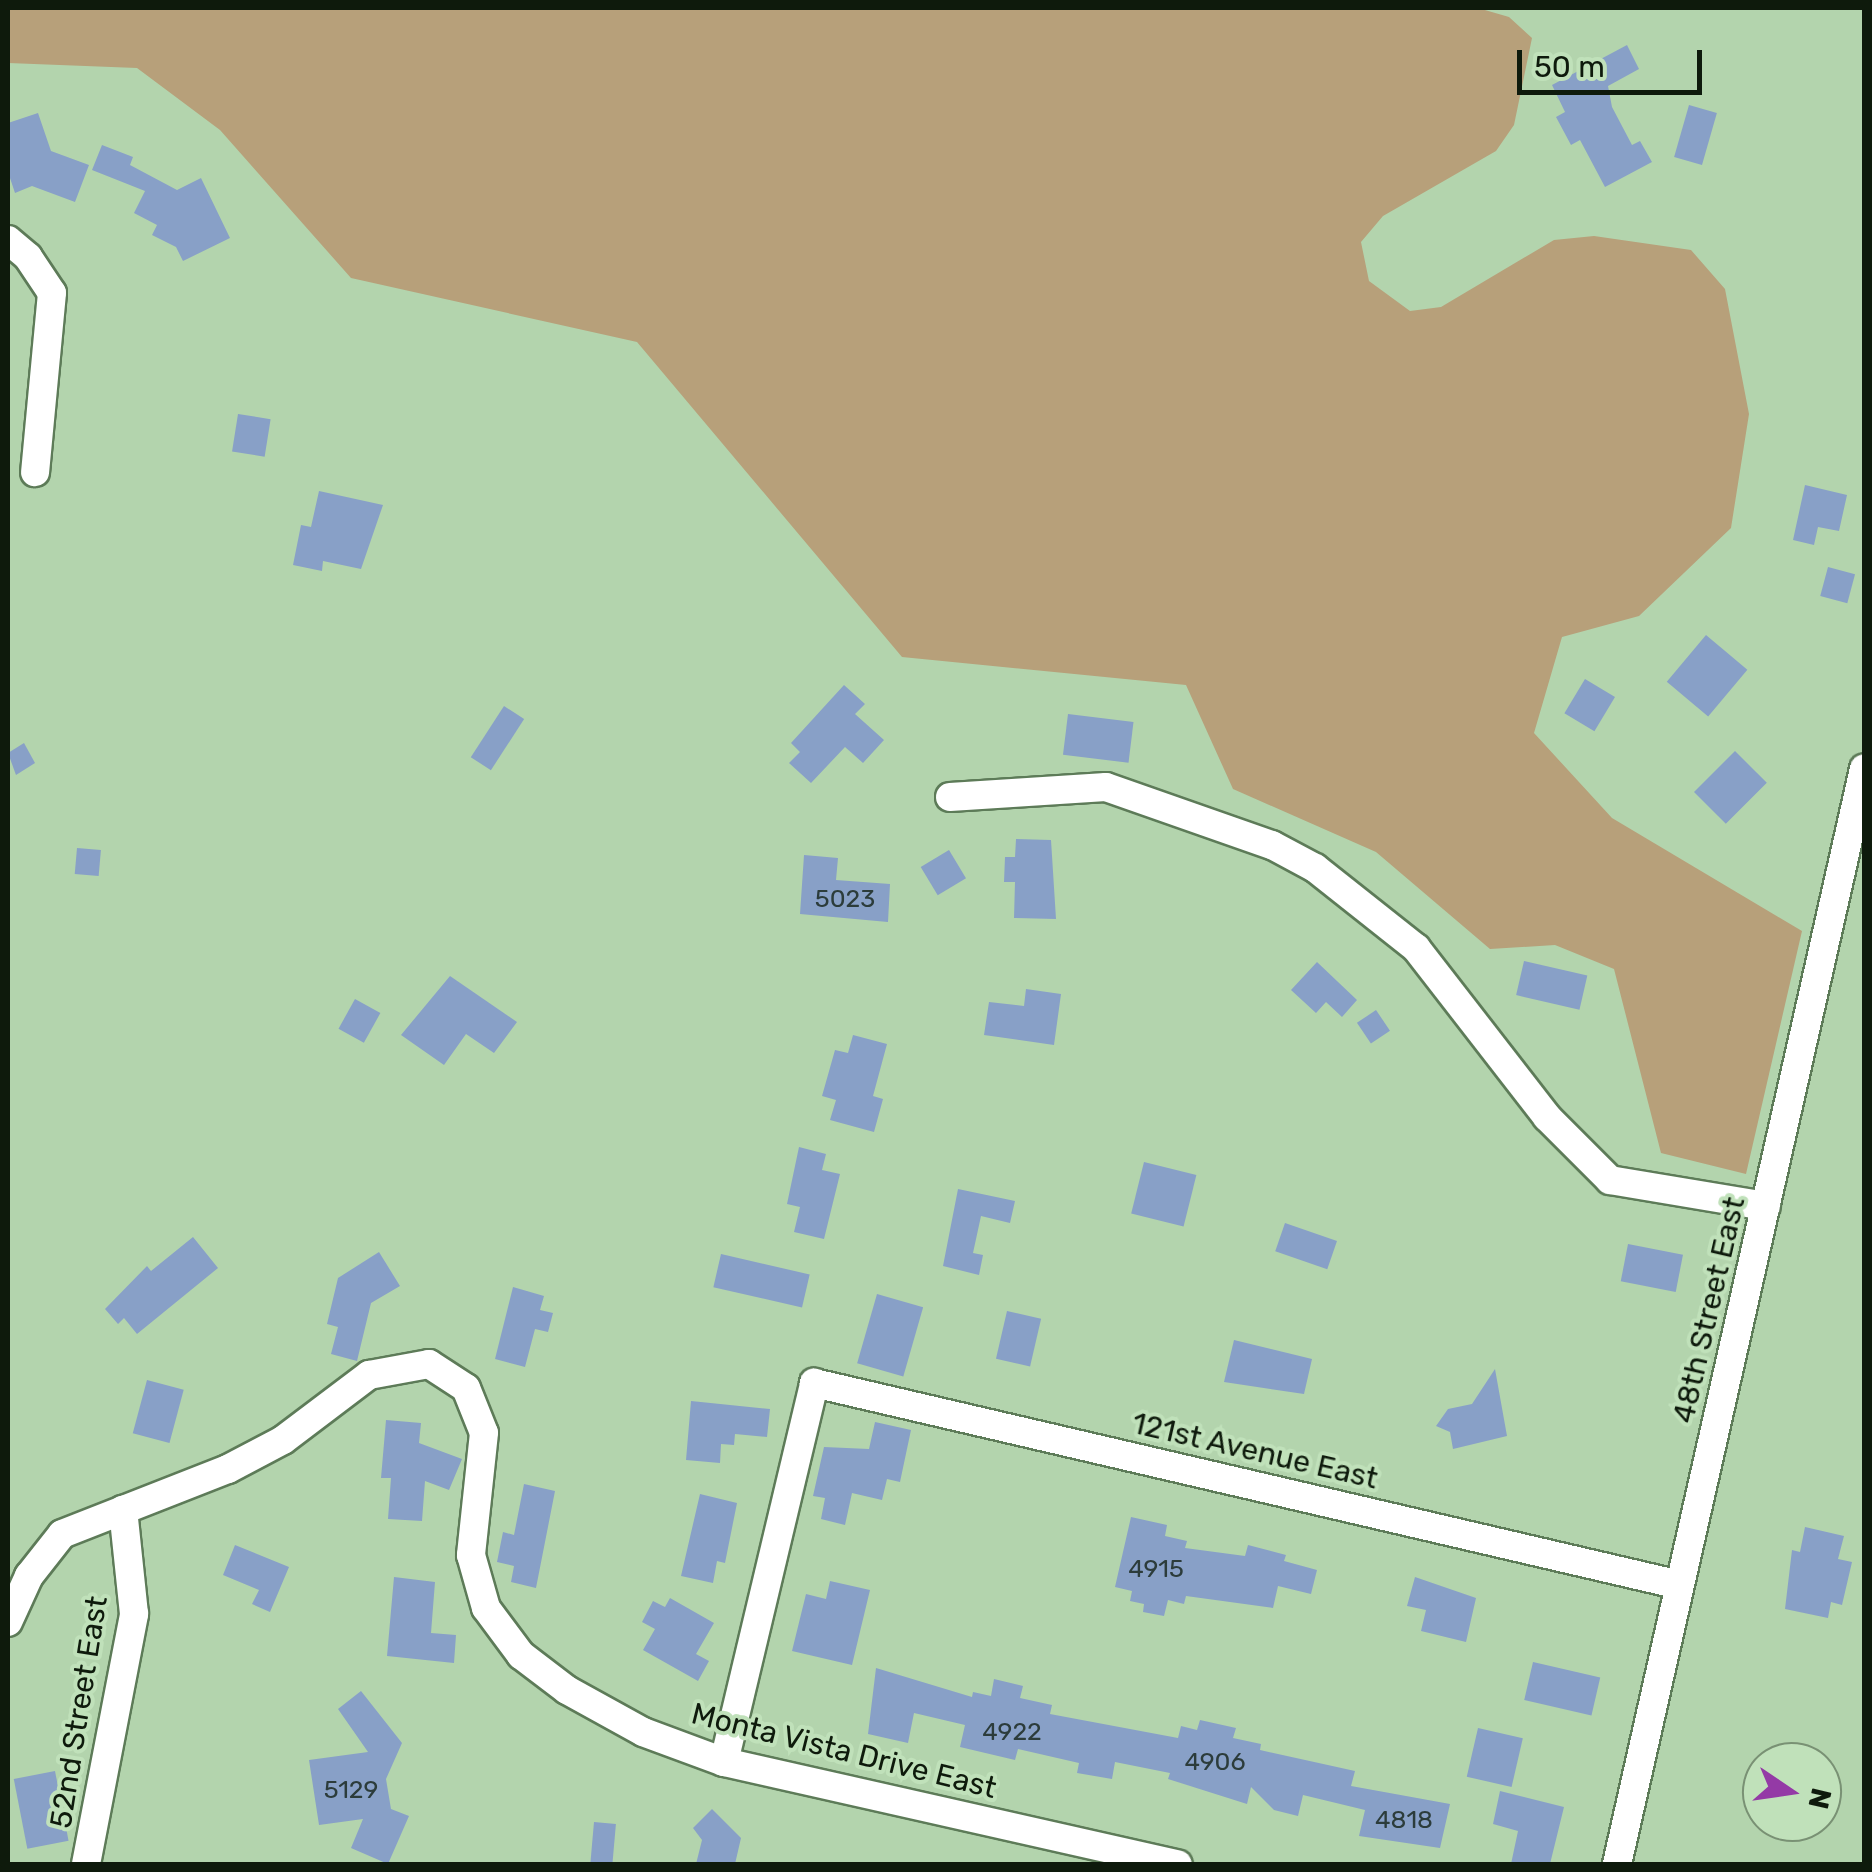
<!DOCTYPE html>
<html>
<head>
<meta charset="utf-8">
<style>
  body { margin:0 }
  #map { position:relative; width:1872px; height:1872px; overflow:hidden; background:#b3d4ad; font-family:Rubik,sans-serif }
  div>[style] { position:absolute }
  .green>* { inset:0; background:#b7a07a }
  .building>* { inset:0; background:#88a0c7; transform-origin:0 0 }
  .roads { filter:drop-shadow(2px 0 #5d7b58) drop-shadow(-2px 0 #5d7b58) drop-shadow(0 2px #5d7b58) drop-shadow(0 -2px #5d7b58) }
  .minor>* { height:28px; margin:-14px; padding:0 14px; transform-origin:14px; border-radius:14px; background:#fff }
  span { translate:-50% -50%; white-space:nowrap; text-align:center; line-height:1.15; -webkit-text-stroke:8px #c0e1ba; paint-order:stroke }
  .number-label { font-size:25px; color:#2c3c3b }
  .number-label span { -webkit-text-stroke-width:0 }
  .street-label { font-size:30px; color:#0e1a0c }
  .frame { position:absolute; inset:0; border:10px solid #0e1a0c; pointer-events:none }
  .north { position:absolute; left:1742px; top:1742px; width:100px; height:100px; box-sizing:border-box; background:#c0e1ba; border:2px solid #799174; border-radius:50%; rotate:103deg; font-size:28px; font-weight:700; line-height:40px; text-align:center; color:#0e1a0c }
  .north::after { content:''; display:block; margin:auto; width:35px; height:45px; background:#943aa6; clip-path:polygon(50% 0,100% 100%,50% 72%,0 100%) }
  .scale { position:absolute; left:1517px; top:50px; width:185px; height:45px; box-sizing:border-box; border:5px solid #0e1a0c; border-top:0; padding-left:12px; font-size:30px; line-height:35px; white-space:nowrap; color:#0e1a0c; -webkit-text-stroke:8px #c0e1ba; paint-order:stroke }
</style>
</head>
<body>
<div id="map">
  <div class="green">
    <div style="clip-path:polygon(8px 8px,1478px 8px,1509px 17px,1532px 38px,1514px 125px,1496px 151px,1383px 216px,1361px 242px,1369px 281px,1410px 311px,1441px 307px,1554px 240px,1594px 236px,1691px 250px,1725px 289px,1749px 414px,1731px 528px,1639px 616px,1562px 637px,1534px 733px,1612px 818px,1802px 931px,1746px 1174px,1661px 1153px,1614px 969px,1555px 945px,1490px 949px,1376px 852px,1233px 789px,1186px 685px,902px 657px,637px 342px,351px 278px,220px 130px,137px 68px,8px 63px)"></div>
  </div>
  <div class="building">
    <div style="clip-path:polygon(1627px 45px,1639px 69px,1608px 86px,1612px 107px,1632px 145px,1640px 141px,1652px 162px,1605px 187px,1580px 140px,1571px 145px,1556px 117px,1565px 112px,1552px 85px)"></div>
    <div style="left:1689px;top:105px;width:29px;height:54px;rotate:16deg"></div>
    <div style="clip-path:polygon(38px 113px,51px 151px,89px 165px,75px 202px,32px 186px,15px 193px,8px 172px,8px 123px)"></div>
    <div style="clip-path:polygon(102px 145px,133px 157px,130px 165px,177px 190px,201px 178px,230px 238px,183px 261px,176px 247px,152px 235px,157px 225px,134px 213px,145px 191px,92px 170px)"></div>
    <div style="left:238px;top:414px;width:33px;height:38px;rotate:9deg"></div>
    <div style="clip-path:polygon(1805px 485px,1847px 495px,1839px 531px,1818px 527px,1814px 545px,1793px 540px)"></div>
    <div style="clip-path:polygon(319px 491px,383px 505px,361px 569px,323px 561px,322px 571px,293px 565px,301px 525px,311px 527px)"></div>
    <div style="left:1828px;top:567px;width:28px;height:30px;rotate:15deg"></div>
    <div style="left:1706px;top:635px;width:54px;height:61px;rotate:40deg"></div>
    <div style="left:1585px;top:679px;width:35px;height:40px;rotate:31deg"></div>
    <div style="clip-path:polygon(844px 685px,865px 704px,855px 714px,884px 740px,863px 763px,845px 747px,811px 783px,789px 763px,800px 752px,791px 743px)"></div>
    <div style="left:504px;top:706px;width:24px;height:61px;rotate:33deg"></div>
    <div style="left:1068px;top:714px;width:66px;height:41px;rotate:7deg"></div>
    <div style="clip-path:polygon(24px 743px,35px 763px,16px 775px,8px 753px)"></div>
    <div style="left:1735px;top:751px;width:45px;height:58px;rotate:45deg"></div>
    <div style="clip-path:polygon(1016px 839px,1051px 840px,1056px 919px,1014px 918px,1015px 882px,1004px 882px,1005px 857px,1015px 857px)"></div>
    <div style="left:77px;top:848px;width:24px;height:26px;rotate:5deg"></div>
    <div style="left:949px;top:850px;width:33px;height:33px;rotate:59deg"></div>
    <div style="clip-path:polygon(804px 855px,838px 858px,836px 880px,890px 884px,888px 922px,800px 914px)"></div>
    <div style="left:1524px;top:961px;width:65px;height:35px;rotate:13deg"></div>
    <div style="clip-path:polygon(1317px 962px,1357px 1000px,1342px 1017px,1326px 1002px,1316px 1013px,1291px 990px)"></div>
    <div style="clip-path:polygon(450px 976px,517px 1022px,494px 1053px,466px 1034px,444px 1065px,401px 1035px)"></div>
    <div style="clip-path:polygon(1026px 989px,1061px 994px,1054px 1045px,984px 1035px,989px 1002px,1024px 1006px)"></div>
    <div style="left:355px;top:999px;width:29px;height:34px;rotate:29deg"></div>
    <div style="left:1376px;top:1010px;width:25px;height:23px;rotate:56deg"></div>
    <div style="clip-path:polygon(853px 1035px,887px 1044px,873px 1096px,883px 1099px,874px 1132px,830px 1120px,836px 1100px,822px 1096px,835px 1050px,848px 1053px)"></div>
    <div style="clip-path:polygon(799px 1147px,826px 1154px,822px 1170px,840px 1174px,824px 1239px,794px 1232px,800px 1207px,787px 1204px)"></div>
    <div style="left:1144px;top:1162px;width:54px;height:53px;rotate:14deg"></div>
    <div style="clip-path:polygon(958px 1189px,1015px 1201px,1010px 1223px,981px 1216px,973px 1253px,983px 1255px,979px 1275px,943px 1266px)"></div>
    <div style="left:1285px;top:1223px;width:55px;height:30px;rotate:19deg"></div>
    <div style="clip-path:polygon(193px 1237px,218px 1268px,137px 1334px,124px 1318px,118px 1324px,105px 1309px,147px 1266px,151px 1271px)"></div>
    <div style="left:1628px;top:1244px;width:56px;height:38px;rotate:11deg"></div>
    <div style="clip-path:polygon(379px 1252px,400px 1286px,371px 1303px,357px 1361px,331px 1354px,338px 1327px,327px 1324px,338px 1278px)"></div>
    <div style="left:721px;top:1254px;width:91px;height:34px;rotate:13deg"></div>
    <div style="clip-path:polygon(513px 1287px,544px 1296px,540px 1310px,553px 1313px,548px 1332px,535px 1329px,525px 1367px,495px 1359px)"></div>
    <div style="left:877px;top:1294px;width:48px;height:72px;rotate:16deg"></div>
    <div style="left:1007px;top:1311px;width:35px;height:49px;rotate:13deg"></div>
    <div style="clip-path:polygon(1234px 1340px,1312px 1359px,1304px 1394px,1224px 1382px)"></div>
    <div style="clip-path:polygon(1495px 1369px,1507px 1436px,1453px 1449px,1450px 1432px,1436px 1426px,1448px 1409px,1472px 1404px)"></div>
    <div style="left:147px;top:1380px;width:38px;height:55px;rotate:15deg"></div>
    <div style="clip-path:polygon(691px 1401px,770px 1409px,767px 1437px,735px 1434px,734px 1445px,721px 1444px,720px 1463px,686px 1460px)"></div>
    <div style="clip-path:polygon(386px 1420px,421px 1423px,419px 1443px,462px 1459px,449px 1490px,425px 1481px,422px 1521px,388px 1519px,391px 1478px,381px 1478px)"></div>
    <div style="clip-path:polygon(875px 1422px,911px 1430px,900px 1482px,887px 1479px,882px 1500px,852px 1493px,845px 1525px,821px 1519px,825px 1498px,813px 1496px,824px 1447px,869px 1449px)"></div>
    <div style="clip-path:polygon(524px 1484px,555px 1491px,536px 1588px,511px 1582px,514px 1566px,497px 1562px,503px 1532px,514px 1535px)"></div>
    <div style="clip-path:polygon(700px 1494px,737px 1503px,725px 1563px,717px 1561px,713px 1583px,681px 1576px)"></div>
    <div style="clip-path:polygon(1131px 1517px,1167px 1525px,1165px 1536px,1187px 1541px,1185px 1548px,1245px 1556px,1248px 1545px,1286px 1555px,1284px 1561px,1317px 1570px,1311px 1594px,1278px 1586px,1273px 1608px,1186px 1596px,1184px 1604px,1168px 1600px,1164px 1616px,1143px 1612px,1144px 1604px,1130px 1601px,1132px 1591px,1115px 1587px)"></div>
    <div style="clip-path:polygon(1805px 1527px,1844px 1536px,1838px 1559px,1852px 1562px,1842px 1605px,1831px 1602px,1828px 1618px,1785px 1609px,1792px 1550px,1800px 1552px)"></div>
    <div style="clip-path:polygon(235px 1545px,289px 1567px,270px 1612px,252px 1604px,259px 1590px,223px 1575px)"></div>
    <div style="clip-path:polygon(394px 1577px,435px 1582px,431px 1633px,456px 1635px,454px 1663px,387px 1656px)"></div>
    <div style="clip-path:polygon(1415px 1577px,1476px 1598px,1466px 1642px,1421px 1631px,1426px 1610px,1407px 1606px)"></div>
    <div style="clip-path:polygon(830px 1581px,870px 1590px,852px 1665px,792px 1651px,806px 1594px,826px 1599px)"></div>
    <div style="clip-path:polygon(670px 1598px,714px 1623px,696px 1654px,709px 1661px,698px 1681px,643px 1650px,655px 1629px,642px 1622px,653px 1601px,665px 1607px)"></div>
    <div style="left:1533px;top:1662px;width:69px;height:39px;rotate:13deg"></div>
    <div style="clip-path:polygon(876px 1668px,972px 1697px,973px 1692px,991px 1696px,994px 1679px,1023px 1686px,1020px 1698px,1052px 1705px,1050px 1714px,1178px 1738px,1181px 1726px,1197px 1730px,1200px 1720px,1236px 1728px,1233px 1738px,1261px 1744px,1260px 1750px,1355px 1771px,1351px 1786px,1450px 1804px,1440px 1848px,1359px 1836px,1365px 1810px,1303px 1795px,1298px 1816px,1274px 1810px,1251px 1787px,1247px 1804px,1168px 1779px,1170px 1773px,1115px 1762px,1112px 1779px,1077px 1773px,1079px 1763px,1018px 1749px,1015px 1760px,960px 1747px,965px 1725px,914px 1713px,908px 1743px,868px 1734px)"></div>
    <div style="clip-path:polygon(361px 1691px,402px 1743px,386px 1779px,391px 1809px,409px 1816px,388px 1864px,351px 1848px,363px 1819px,319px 1825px,309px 1760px,368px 1752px,338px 1709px)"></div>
    <div style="left:1478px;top:1728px;width:46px;height:50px;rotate:13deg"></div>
    <div style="left:55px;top:1771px;width:71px;height:42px;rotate:79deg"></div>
    <div style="clip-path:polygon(1500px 1791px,1564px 1807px,1550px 1864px,1511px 1864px,1518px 1831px,1493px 1824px)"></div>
    <div style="clip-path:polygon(712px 1809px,741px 1838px,735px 1864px,696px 1864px,702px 1840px,693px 1828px)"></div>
    <div style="left:594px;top:1822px;width:22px;height:42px;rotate:5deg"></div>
  </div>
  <div class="roads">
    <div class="minor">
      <div style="left:8px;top:240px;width:26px;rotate:40deg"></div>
      <div style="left:28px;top:257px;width:43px;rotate:56.3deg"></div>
      <div style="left:52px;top:293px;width:180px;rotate:95.4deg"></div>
      <div style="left:950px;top:797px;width:156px;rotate:-3.7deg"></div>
      <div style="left:1106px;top:787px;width:176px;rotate:19.3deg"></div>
      <div style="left:1272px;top:845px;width:49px;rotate:28.1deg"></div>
      <div style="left:1315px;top:868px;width:129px;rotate:38.4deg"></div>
      <div style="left:1416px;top:948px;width:214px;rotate:52.2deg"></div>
      <div style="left:1547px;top:1117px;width:89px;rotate:45deg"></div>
      <div style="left:1610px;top:1180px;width:158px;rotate:9.5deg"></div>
      <div style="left:8px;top:1622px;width:51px;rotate:-65.5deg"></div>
      <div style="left:29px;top:1576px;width:53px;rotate:-51.8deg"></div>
      <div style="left:62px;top:1534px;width:178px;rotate:-21.4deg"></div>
      <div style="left:228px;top:1469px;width:62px;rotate:-27.8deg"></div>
      <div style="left:283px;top:1440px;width:108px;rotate:-37.1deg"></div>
      <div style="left:369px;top:1375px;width:61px;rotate:-10.4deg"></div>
      <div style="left:429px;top:1364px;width:44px;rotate:33deg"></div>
      <div style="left:466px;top:1388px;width:48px;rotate:68.2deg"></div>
      <div style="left:484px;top:1433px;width:123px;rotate:96.1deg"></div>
      <div style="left:471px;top:1555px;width:55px;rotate:74.2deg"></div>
      <div style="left:486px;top:1608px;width:59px;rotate:53.3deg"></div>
      <div style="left:521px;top:1655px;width:58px;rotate:37.3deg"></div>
      <div style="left:567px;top:1690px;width:87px;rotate:28.9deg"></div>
      <div style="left:643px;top:1732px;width:86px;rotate:20.3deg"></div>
      <div style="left:724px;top:1762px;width:465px;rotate:12.7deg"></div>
      <div style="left:724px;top:1762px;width:390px;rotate:-76.6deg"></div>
      <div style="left:814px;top:1383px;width:889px;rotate:13.13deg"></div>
      <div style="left:86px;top:1864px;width:255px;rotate:-79.1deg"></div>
      <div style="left:134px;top:1614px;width:105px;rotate:-96deg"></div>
      <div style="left:1617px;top:1864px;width:1123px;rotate:-77.29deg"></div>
    </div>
  </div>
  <div class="number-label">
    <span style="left:845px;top:899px">5023</span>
    <span style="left:1156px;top:1569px">4915</span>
    <span style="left:1012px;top:1732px">4922</span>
    <span style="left:1215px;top:1762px">4906</span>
    <span style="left:351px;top:1790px">5129</span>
    <span style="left:1404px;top:1820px">4818</span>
  </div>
  <div class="street-label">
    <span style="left:1709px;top:1310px;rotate:-77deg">48th Street East</span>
    <span style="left:1255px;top:1451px;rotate:13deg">121st Avenue East</span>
    <span style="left:79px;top:1712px;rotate:-81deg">52nd Street East</span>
    <span style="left:844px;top:1751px;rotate:14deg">Monta Vista Drive East</span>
  </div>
  <div class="frame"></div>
  <div class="north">N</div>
  <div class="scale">50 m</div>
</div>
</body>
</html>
